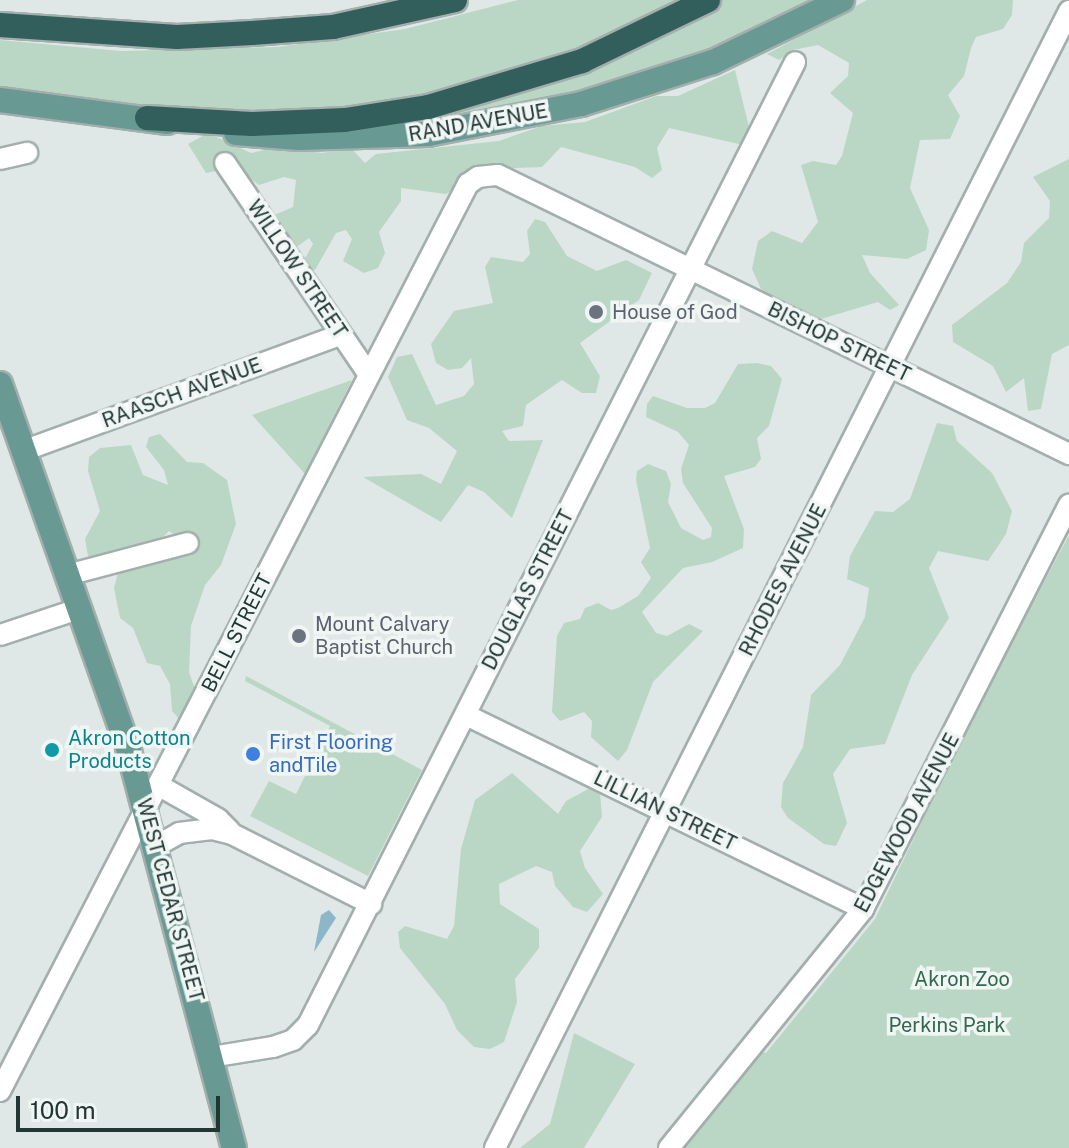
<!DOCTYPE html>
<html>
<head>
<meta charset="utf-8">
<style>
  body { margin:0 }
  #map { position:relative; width:1069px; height:1148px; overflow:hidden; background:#dfe8e6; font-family:"Public Sans",sans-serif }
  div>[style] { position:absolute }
  .green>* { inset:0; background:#bad7c6 }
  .water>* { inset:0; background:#8db7c8 }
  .roads { filter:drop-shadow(2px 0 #a3afad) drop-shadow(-2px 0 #a3afad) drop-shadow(0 2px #a3afad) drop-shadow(0 -2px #a3afad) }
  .minor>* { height:20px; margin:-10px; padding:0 10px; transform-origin:10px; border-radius:10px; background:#fff }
  .major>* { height:24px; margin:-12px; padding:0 12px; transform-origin:12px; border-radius:12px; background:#699993 }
  .highway>* { height:24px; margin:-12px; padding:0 12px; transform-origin:12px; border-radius:12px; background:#325f5c }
  .dots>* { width:22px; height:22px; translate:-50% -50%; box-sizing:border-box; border:4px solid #eff6f3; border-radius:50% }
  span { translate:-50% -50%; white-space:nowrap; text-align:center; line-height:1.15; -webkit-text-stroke:7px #eff6f3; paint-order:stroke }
  .street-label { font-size:20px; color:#223634 }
  .worship-label { font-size:20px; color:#5b616d }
  .left { translate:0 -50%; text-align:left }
  .culture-label { font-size:20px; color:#0d838f }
  .shop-label { font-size:20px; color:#366cbe }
  .park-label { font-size:20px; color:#31684e }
  .scale { position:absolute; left:16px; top:1096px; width:204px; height:36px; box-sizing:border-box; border:4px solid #223634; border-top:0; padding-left:10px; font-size:24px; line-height:28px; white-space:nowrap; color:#223634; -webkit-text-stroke:6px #eff6f3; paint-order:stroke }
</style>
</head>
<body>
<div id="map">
  <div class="green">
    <div style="clip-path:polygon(518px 0,697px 0,609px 44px,406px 106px,208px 117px,0 92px,0 40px,121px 51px,277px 47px,405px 29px)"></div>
    <div style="clip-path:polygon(717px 0,828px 0,639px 81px,413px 123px,412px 117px)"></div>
    <div style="clip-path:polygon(867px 0,1013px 0,1012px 15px,1003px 29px,976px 37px,971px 48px,964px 76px,948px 95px,960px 116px,950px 139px,920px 140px,910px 188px,929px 230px,926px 250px,907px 259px,862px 255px,870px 273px,899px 305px,890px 310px,878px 302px,821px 319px,782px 308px,761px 289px,752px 269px,758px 241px,772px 231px,802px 243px,818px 222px,801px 165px,813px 161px,836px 165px,842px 156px,853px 113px,830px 93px,848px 76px,849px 63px,818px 45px,793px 50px,779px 60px,767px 54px)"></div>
    <div style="clip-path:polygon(735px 70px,749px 127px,743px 145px,669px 128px,657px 148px,662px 170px,652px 178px,635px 167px,561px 147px,542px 167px,490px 169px,446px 194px,401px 188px,401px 201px,379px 232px,385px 253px,378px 268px,364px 273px,343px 261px,352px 239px,346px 230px,336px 233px,315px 270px,307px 269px,303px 262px,313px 244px,309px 238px,295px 248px,272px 216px,293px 207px,296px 180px,284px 177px,259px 185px,235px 167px,206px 173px,188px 144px,208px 133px,251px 153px,278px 147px,322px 153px,350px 147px,365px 163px,376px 154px,499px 141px,542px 126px,585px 122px,656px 96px,678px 96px)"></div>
    <div style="clip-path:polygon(1069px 159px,1069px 345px,1052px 354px,1041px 409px,1028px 411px,1024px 378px,1006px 392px,993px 366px,953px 342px,952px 325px,1007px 283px,1021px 262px,1024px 243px,1049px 218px,1050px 201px,1033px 177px)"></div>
    <div style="clip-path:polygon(535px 219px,545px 222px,567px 256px,597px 271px,626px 260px,652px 273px,639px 300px,580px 343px,600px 376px,596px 393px,582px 393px,562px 380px,526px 405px,523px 426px,502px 431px,509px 441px,543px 440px,512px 518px,484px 492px,468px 485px,441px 522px,363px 477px,421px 474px,441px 484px,457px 451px,429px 428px,407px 420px,388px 377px,397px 357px,412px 354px,436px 405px,464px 396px,474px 384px,471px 358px,462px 368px,448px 370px,436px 363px,431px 344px,454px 311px,493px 303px,485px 267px,491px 257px,523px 262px,530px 254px,527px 231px)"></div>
    <div style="clip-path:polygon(757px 363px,771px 366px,782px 379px,769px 426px,757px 438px,761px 459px,755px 467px,724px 476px,744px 529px,743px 548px,712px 562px,683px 568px,642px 612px,656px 633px,667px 636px,689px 624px,703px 631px,653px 682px,627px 750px,618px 761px,591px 737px,592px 721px,584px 712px,560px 721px,552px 712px,557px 636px,564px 623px,580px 619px,585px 608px,598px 603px,611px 610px,618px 608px,638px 596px,651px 578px,641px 562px,650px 548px,636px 480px,637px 471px,648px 464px,666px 471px,671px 484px,668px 502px,681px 528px,703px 540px,711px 537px,712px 528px,683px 483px,681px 469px,689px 445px,678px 432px,646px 417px,647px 404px,653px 396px,687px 408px,705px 408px,715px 403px,738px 364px)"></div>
    <div style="clip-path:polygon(352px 380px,305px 474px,252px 415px)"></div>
    <div style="clip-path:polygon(937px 423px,953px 426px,957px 441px,992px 473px,1012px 511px,1006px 534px,988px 561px,938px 551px,929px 568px,949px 618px,912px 675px,885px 744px,850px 749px,833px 774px,847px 823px,836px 846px,824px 844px,788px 818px,781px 807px,783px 783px,803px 747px,811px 695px,840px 665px,865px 617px,869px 588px,847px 579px,850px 556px,875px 511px,893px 512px,910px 499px)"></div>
    <div style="clip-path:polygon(160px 434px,187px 462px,203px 463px,227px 480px,236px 524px,221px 565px,205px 585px,191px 626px,189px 672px,196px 692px,181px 721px,172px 711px,170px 684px,160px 666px,147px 663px,133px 628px,120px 618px,114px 588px,118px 573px,177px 557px,181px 539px,169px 531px,155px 545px,97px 556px,88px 556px,85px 539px,100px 511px,88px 471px,89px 457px,100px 448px,131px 445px,143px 475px,168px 485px,164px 470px,146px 447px,149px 437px)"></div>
    <div style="clip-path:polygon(1069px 535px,1069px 1148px,679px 1148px,759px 1051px,766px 1053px,875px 919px,972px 717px)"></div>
    <div style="clip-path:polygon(246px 676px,422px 770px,368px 876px,250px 816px,269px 781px,296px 794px,330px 726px,245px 681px)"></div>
    <div style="clip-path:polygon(512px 773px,558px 814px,566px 801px,590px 788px,600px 792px,602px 817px,580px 851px,585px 868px,603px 894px,587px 912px,573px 907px,555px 886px,552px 872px,536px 866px,499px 884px,500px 904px,539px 929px,539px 948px,515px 979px,517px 1002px,504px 1042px,490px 1049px,474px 1047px,457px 1030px,445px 1004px,400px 948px,398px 932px,405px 926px,447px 939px,454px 926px,461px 849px,475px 800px)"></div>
    <div style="clip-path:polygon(574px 1033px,635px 1064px,584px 1148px,520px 1148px,550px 1124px)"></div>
  </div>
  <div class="water">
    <div style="clip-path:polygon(329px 910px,336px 918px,314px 952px,321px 915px)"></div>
  </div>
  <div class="roads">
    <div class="minor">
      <div style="left:0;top:159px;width:28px;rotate:-13deg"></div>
      <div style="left:225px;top:163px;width:256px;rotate:55.8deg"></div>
      <div style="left:23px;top:451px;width:338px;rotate:-20.1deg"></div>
      <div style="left:67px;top:575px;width:125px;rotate:-14.8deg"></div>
      <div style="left:0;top:635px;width:82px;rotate:-18.4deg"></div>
      <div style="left:466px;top:715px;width:442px;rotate:26deg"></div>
      <div style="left:158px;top:785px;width:69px;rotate:29.5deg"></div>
      <div style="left:218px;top:819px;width:17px;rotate:45deg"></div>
      <div style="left:156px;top:846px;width:26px;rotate:-29deg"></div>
      <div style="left:179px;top:833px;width:33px;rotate:-7deg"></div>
      <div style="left:212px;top:829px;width:21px;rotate:14deg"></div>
      <div style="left:232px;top:834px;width:156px;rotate:26.7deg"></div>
      <div style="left:211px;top:1057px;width:63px;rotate:-9.2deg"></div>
      <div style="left:273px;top:1047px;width:21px;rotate:-19deg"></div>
      <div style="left:293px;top:1040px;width:21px;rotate:-45deg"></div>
      <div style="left:308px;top:1025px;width:1079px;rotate:-63.17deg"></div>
      <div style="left:0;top:1091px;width:1021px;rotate:-62.71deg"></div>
      <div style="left:468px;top:184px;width:12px;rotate:-35deg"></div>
      <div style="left:478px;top:177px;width:20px;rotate:-6deg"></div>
      <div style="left:498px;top:175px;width:636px;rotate:26.04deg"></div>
      <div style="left:495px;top:1148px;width:1274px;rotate:-63.21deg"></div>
      <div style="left:669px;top:1148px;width:308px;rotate:-50.9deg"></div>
      <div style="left:863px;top:909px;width:454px;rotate:-63deg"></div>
    </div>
    <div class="major">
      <div style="left:0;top:100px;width:169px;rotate:7.5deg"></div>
      <div style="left:236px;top:133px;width:63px;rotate:4.5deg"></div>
      <div style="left:299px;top:138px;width:129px;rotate:-1.8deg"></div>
      <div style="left:428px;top:134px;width:156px;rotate:-11.1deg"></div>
      <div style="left:581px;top:104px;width:139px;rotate:-17.7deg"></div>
      <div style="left:713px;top:62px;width:143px;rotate:-25.7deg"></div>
      <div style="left:0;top:384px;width:389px;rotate:70.6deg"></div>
      <div style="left:129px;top:751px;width:411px;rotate:75.2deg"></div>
    </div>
    <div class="highway">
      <div style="left:0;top:25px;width:177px;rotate:3.9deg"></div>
      <div style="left:177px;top:37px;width:75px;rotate:-3.1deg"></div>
      <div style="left:252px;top:33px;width:81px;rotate:-4.2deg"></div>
      <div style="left:333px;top:27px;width:125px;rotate:-12.5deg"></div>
      <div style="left:147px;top:118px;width:105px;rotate:3.3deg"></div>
      <div style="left:252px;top:124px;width:93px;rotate:-2.5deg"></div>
      <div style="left:345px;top:120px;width:84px;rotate:-8.9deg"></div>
      <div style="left:428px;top:107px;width:161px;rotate:-16.6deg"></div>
      <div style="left:582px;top:61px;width:140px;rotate:-25.8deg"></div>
    </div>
  </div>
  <div class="dots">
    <div style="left:596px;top:312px;background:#6b7280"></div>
    <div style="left:299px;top:636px;background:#6b7280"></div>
    <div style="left:52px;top:750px;background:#0f9aa8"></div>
    <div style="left:253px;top:754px;background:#3f7fe0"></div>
  </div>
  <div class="street-label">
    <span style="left:478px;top:123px;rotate:-10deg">RAND AVENUE</span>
    <span style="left:297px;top:269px;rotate:56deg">WILLOW STREET</span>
    <span style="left:839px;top:342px;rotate:26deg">BISHOP STREET</span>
    <span style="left:182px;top:393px;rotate:-20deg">RAASCH AVENUE</span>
    <span style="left:783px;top:580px;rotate:-63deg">RHODES AVENUE</span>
    <span style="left:528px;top:590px;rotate:-63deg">DOUGLAS STREET</span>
    <span style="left:237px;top:633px;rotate:-63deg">BELL STREET</span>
    <span style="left:665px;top:811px;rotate:26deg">LILLIAN STREET</span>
    <span style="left:907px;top:823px;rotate:-62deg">EDGEWOOD AVENUE</span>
    <span style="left:170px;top:900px;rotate:75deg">WEST CEDAR STREET</span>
  </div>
  <div class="worship-label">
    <span class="left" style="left:612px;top:312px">House of God</span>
    <span class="left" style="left:315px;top:636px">Mount Calvary<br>Baptist Church</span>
  </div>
  <div class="culture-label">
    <span class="left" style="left:68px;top:750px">Akron Cotton<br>Products</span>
  </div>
  <div class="shop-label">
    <span class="left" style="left:269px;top:754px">First Flooring<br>andTile</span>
  </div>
  <div class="park-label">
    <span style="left:962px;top:979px">Akron Zoo</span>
    <span style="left:947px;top:1025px">Perkins Park</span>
  </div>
  <div class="scale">100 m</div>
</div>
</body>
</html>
